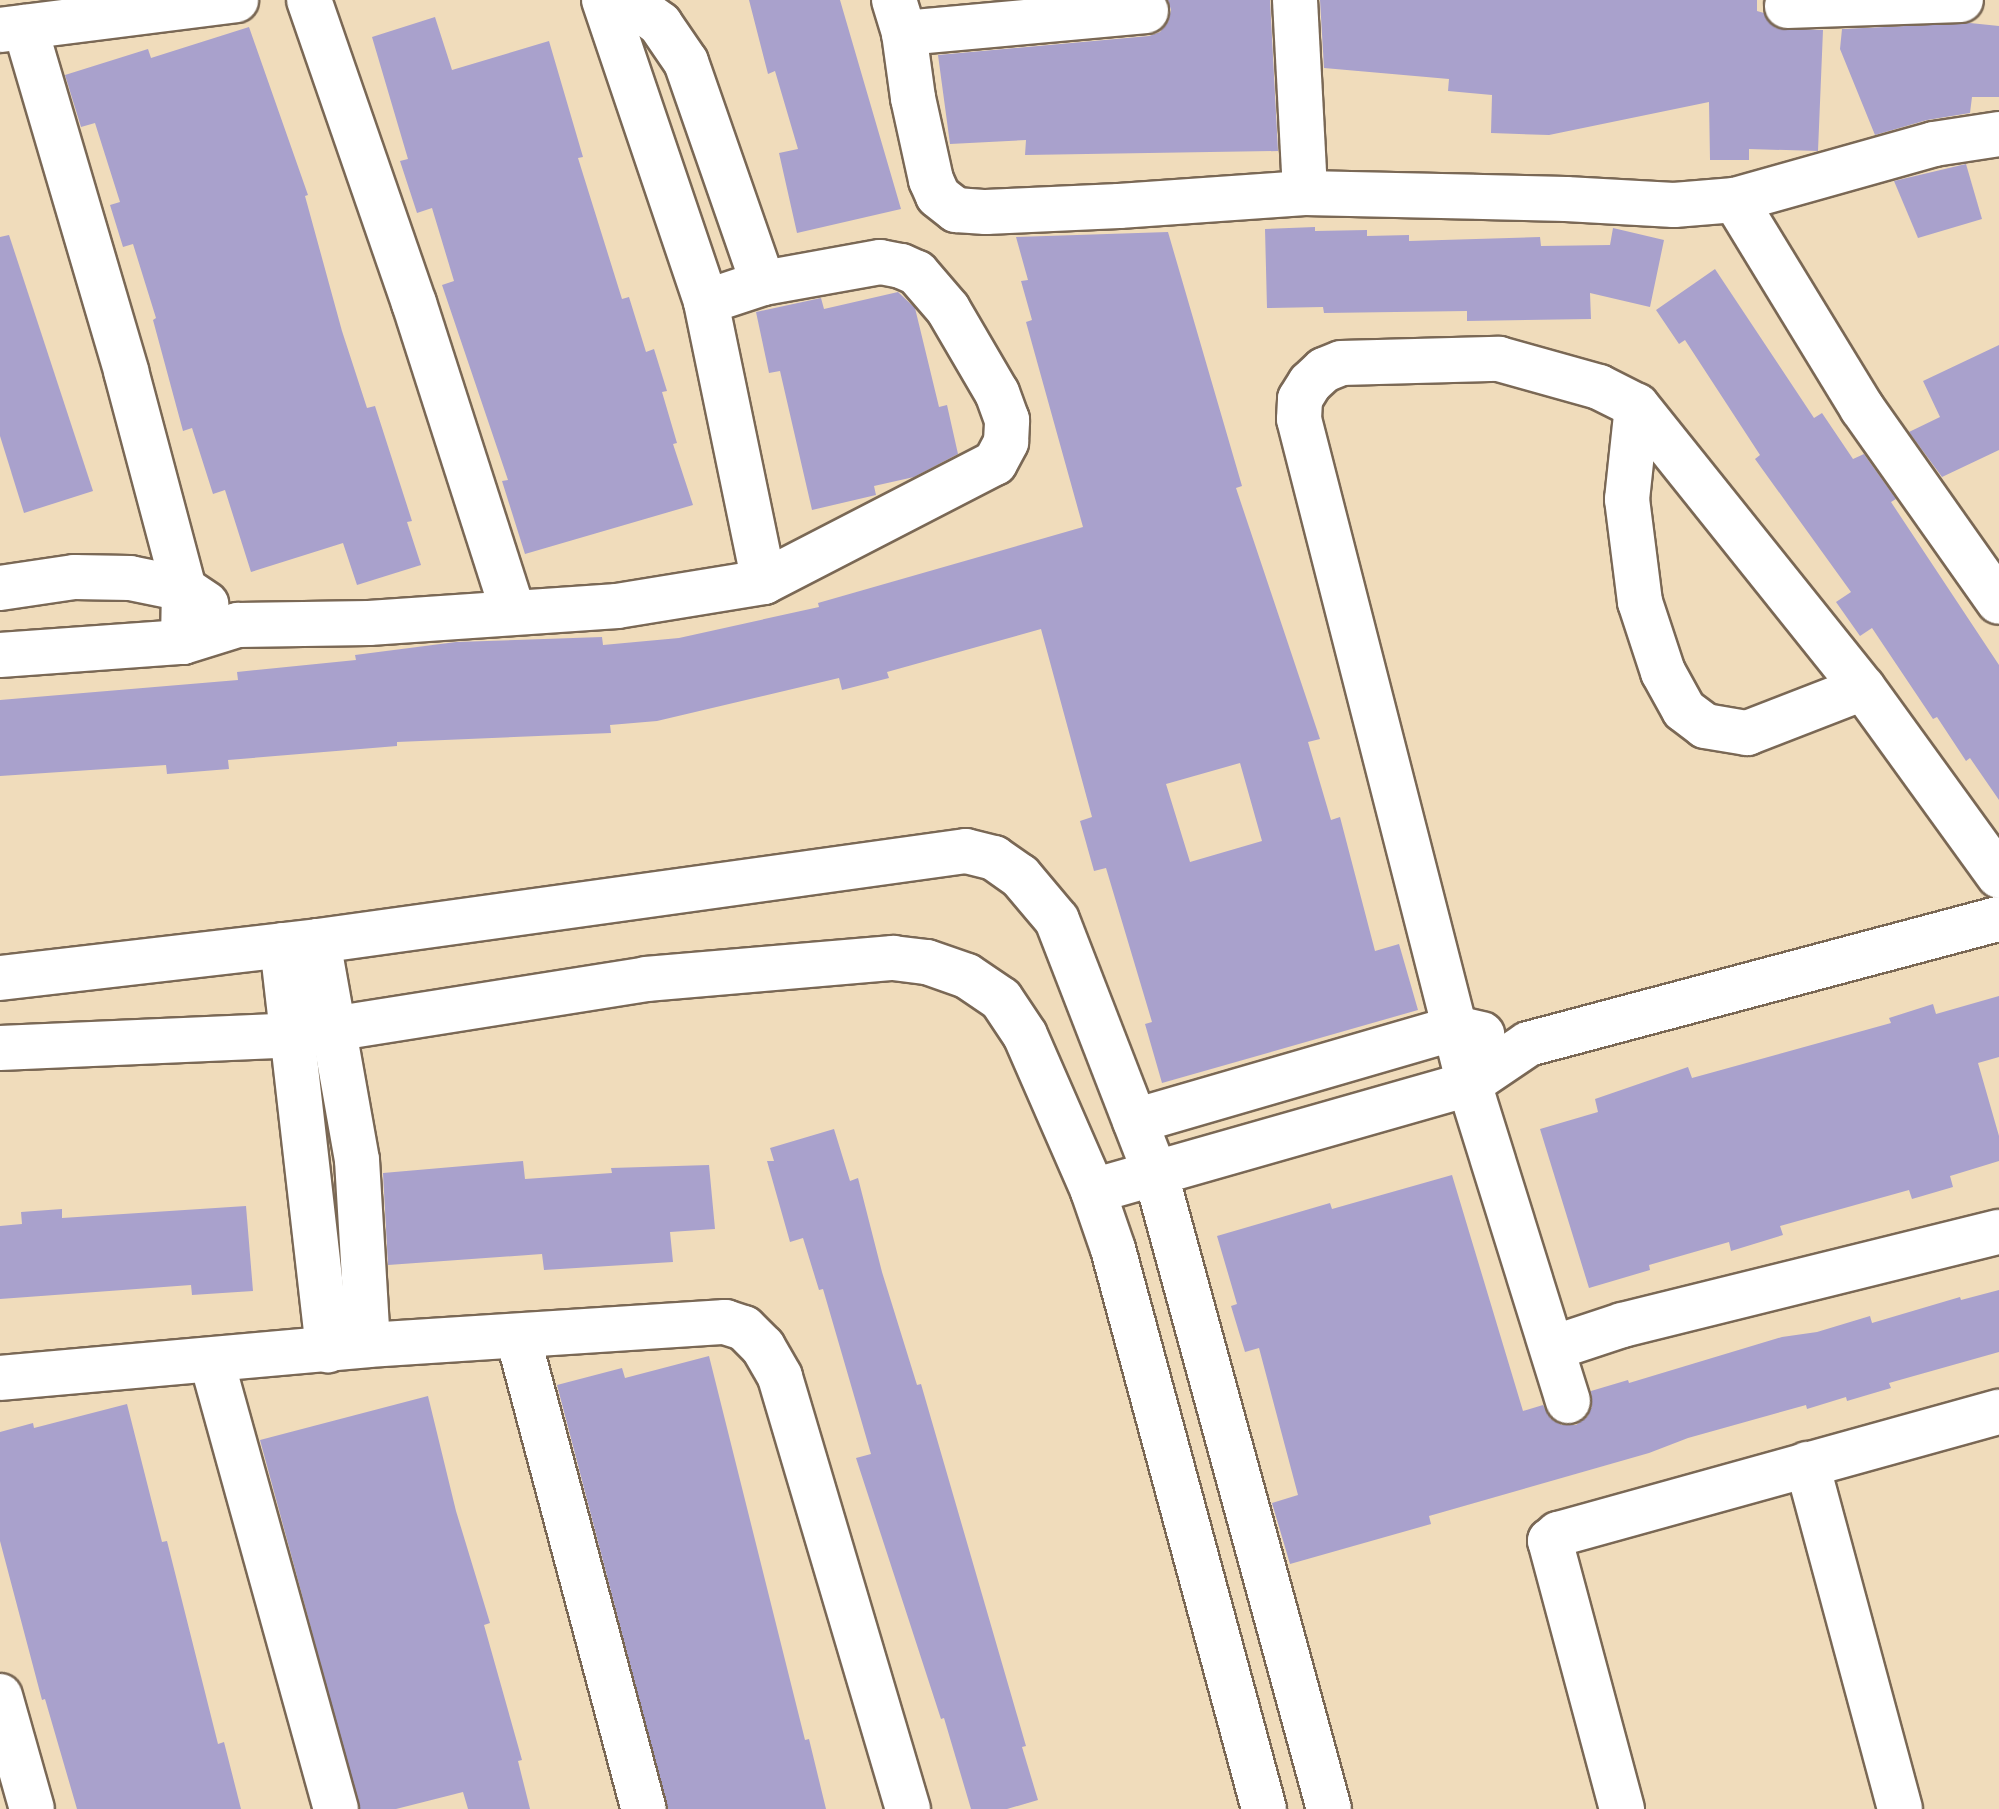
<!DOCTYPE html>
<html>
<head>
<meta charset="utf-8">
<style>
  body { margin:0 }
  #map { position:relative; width:1999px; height:1809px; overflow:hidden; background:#f0dcbb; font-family:Caveat,sans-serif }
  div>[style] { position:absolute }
  .building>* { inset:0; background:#a9a1cc }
  .roads { filter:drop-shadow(2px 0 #7a6855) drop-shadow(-2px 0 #7a6855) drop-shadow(0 2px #7a6855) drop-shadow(0 -2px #7a6855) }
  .minor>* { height:44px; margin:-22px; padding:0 22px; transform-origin:22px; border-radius:22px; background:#fff }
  span { translate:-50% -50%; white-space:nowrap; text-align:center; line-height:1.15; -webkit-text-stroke:6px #fff; paint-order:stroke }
</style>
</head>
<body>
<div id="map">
  <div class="building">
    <div style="clip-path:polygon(749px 0,840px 0,901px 209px,797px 233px,779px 153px,798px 149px,775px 71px,768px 74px)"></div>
    <div style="clip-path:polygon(1168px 0,1270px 0,1278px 151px,1025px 155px,1026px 140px,950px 144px,938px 55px,1149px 36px,1160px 32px,1168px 22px,1171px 10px)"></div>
    <div style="clip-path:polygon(1320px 0,1757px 0,1757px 11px,1764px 13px,1776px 28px,1823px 30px,1818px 151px,1749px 149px,1749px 160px,1710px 160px,1709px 102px,1549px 135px,1491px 133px,1492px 95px,1448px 91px,1449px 79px,1324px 68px)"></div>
    <div style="clip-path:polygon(435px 17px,452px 70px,549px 41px,583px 157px,578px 158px,622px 299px,629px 297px,646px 352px,654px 349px,667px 391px,662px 392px,677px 443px,673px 444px,693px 505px,525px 554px,502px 481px,508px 480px,442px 285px,454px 281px,432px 208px,417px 213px,400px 161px,408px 159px,372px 37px)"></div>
    <div style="clip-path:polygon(1970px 23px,1999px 26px,1999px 97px,1972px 97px,1970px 113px,1927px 120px,1875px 135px,1840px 49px,1842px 29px)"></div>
    <div style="clip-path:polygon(249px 27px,308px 195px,305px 196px,342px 331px,367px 408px,375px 406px,412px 521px,407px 522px,421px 565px,357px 585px,343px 543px,251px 572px,225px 490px,213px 494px,192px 428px,183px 431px,153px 320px,156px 318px,133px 244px,123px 247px,110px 205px,120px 202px,95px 123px,81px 127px,65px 75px,148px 49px,151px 58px)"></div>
    <div style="clip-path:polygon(1966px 164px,1982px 219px,1918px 238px,1894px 181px)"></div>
    <div style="clip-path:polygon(1315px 227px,1315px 231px,1367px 230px,1367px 236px,1409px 235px,1409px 241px,1540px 237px,1541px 246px,1610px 245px,1613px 228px,1664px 240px,1650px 307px,1590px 293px,1591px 319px,1467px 321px,1467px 311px,1324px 313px,1323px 307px,1267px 308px,1265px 229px)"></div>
    <div style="clip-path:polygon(evenodd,1168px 232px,1242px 486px,1236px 488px,1320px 739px,1308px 742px,1331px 820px,1340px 817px,1375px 951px,1399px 944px,1418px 1010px,1162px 1083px,1145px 1024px,1152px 1022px,1106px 868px,1094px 871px,1080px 821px,1092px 817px,1041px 629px,887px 672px,889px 678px,842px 690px,839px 678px,657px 721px,610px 725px,611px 733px,397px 742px,397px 746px,228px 760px,229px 769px,167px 774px,166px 765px,0 776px,0 700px,238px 680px,237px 672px,356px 660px,355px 655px,456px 642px,602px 637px,603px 645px,679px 638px,819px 607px,818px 603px,1083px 527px,1026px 322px,1032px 320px,1021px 281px,1028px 280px,1016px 237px,1168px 232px,1240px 763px,1262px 841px,1190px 862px,1166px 784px,1240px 763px)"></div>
    <div style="clip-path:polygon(9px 235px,93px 491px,24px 513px,0 436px,0 237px)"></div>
    <div style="clip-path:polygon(1715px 269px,1814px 418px,1822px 413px,1853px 459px,1864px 454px,1896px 499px,1891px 502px,1999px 665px,1999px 800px,1970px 758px,1966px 761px,1937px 717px,1933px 719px,1872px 628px,1860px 636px,1836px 602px,1851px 592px,1755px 459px,1760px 455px,1685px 340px,1679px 344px,1656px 310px)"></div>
    <div style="clip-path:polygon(898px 292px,915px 308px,939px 407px,947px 405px,958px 454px,914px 477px,874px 486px,876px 495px,812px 510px,780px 371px,769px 373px,756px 312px,821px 298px,824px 309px)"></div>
    <div style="clip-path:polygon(1999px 345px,1999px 450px,1942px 477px,1909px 432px,1940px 417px,1923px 381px)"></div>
    <div style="clip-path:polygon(1999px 996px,1999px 1057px,1978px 1063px,1999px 1136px,1999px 1161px,1950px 1176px,1953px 1187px,1912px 1199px,1909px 1190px,1780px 1226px,1783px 1235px,1731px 1251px,1729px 1242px,1649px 1265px,1650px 1270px,1589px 1288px,1540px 1129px,1598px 1112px,1595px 1099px,1688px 1067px,1692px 1078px,1891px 1023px,1889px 1018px,1933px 1004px,1936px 1014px)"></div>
    <div style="clip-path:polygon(834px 1129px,850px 1181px,858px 1178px,882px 1272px,917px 1385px,921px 1384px,1026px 1746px,1022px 1747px,1038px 1800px,1007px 1809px,971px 1809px,944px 1718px,941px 1719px,856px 1458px,871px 1454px,823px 1289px,819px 1290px,803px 1238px,790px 1242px,767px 1161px,774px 1161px,770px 1148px)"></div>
    <div style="clip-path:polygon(523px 1161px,525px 1179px,612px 1173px,611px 1168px,709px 1165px,715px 1229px,670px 1232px,673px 1262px,544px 1270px,542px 1254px,388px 1265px,383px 1173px)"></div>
    <div style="clip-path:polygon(1452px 1175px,1523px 1411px,1543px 1405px,1551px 1419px,1562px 1425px,1576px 1425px,1587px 1417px,1592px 1406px,1591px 1391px,1628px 1380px,1629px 1383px,1782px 1337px,1817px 1332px,1870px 1316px,1872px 1323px,1960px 1297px,1961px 1300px,1999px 1290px,1999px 1352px,1889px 1383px,1891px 1388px,1847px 1401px,1846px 1397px,1807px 1409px,1806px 1405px,1688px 1438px,1649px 1453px,1429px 1516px,1431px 1524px,1290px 1564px,1272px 1503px,1298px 1495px,1259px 1348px,1245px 1352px,1231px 1306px,1237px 1304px,1217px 1236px,1330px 1203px,1332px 1209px)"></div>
    <div style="clip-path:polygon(246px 1206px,253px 1291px,192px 1295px,191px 1285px,0 1299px,0 1226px,22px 1224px,21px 1212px,62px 1209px,62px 1218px)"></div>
    <div style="clip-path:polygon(709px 1356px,805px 1740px,809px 1739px,826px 1809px,668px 1809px,557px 1385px,622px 1368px,625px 1378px)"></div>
    <div style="clip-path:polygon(428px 1396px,456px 1511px,490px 1623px,484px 1625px,522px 1760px,518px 1761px,530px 1809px,468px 1809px,463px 1792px,396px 1809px,360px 1809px,260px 1440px)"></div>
    <div style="clip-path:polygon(127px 1404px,162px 1542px,167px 1541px,218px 1744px,224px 1742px,241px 1809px,77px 1809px,45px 1699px,42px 1700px,0 1541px,0 1432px,33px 1423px,34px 1428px)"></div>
  </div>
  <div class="roads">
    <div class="minor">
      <div style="left:309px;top:0;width:321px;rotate:70.9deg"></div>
      <div style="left:414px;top:303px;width:324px;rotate:72.2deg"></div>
      <div style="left:604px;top:0;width:319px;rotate:71.3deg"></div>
      <div style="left:706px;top:302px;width:286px;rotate:78.3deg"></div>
      <div style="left:614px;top:0;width:34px;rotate:23deg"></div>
      <div style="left:645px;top:13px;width:19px;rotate:36deg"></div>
      <div style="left:660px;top:24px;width:46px;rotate:55.6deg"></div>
      <div style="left:686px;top:62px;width:234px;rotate:70.8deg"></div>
      <div style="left:894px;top:0;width:34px;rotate:73deg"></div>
      <div style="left:904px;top:33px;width:66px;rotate:82.1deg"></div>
      <div style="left:913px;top:98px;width:84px;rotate:77.6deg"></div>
      <div style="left:931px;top:180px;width:17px;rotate:66deg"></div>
      <div style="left:938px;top:196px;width:23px;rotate:38deg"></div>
      <div style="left:956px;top:210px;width:30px;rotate:4deg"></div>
      <div style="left:986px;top:212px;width:133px;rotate:-2.6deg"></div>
      <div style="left:1119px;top:206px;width:186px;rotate:-4deg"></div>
      <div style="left:1305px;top:193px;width:261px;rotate:1.3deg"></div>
      <div style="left:1566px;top:199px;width:108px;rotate:3.2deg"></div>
      <div style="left:1674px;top:205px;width:61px;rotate:-4.7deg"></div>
      <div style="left:1735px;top:200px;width:207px;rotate:-15.7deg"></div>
      <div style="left:1934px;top:144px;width:66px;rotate:-8.7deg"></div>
      <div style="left:1295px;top:0;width:193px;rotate:87deg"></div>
      <div style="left:1787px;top:6px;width:174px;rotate:-2deg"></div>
      <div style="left:25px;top:27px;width:359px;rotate:73.6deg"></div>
      <div style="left:126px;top:371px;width:226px;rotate:75.1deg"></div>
      <div style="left:184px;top:589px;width:53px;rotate:91.1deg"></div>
      <div style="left:0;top:30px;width:238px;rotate:-7.2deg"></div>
      <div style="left:904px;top:33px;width:243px;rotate:-5.2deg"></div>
      <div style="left:1735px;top:200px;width:244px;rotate:58.6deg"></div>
      <div style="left:1862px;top:408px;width:237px;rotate:54.8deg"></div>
      <div style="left:1637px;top:406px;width:94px;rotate:96.1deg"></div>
      <div style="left:1627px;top:499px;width:104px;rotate:82.8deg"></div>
      <div style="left:1640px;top:602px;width:74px;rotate:71.8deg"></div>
      <div style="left:1663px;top:672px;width:43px;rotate:61.1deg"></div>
      <div style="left:1684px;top:710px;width:26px;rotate:37deg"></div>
      <div style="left:1705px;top:726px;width:43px;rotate:9.5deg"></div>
      <div style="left:1747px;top:733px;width:124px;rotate:-21.2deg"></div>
      <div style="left:0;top:588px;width:75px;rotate:-8.5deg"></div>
      <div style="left:74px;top:577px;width:56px;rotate:1deg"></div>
      <div style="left:130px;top:578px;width:55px;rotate:11.5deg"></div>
      <div style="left:184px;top:589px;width:27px;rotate:34deg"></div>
      <div style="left:0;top:655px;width:183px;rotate:-4.1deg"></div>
      <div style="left:183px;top:642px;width:58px;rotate:-17.2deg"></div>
      <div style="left:238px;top:625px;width:131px;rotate:-0.9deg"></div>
      <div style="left:369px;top:623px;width:249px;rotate:-3.9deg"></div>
      <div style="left:617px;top:606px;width:149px;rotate:-9.3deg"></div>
      <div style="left:764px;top:582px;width:260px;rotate:-27.3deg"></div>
      <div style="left:995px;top:463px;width:24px;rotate:-62deg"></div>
      <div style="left:1006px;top:442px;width:22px;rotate:-87deg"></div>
      <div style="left:1007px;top:420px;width:29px;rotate:-110deg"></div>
      <div style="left:997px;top:393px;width:97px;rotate:-120.3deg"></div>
      <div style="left:948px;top:309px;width:48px;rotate:-130.7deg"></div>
      <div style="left:917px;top:273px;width:17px;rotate:-156deg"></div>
      <div style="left:901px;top:266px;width:21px;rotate:-169deg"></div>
      <div style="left:880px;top:262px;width:119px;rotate:169.8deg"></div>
      <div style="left:763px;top:283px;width:60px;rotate:161.6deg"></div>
      <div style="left:318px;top:941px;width:222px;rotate:79.9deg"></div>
      <div style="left:357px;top:1160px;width:185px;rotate:86.6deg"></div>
      <div style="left:282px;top:945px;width:408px;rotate:83.5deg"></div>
      <div style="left:0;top:978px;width:320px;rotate:-6.6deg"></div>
      <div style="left:318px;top:941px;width:654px;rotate:-7.91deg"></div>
      <div style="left:966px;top:851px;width:29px;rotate:14deg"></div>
      <div style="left:994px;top:858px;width:32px;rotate:35deg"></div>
      <div style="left:1020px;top:876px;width:57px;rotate:49.9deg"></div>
      <div style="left:1057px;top:920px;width:274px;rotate:68.8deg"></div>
      <div style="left:1156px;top:1175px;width:657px;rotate:74.74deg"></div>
      <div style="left:0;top:1048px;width:294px;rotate:-2.5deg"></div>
      <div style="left:294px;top:1035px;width:356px;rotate:-9deg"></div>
      <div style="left:646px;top:979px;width:248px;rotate:-4.9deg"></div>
      <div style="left:893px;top:958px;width:34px;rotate:7deg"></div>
      <div style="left:927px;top:962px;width:42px;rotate:19.3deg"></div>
      <div style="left:967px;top:976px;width:41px;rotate:34.1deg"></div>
      <div style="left:1001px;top:999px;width:43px;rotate:56.3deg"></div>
      <div style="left:1025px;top:1035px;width:170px;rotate:66.4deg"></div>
      <div style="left:1093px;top:1191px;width:61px;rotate:71deg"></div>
      <div style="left:1113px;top:1249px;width:580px;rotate:74.91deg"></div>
      <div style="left:1135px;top:1121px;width:333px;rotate:-16.2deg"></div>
      <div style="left:1455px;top:1028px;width:28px;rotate:13deg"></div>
      <div style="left:1093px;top:1191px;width:391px;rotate:-15.9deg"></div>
      <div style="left:1469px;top:1084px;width:71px;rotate:-34.1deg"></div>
      <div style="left:1528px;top:1044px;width:487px;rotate:-14.9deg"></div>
      <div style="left:518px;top:1337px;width:489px;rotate:75.1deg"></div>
      <div style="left:1553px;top:1348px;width:73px;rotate:-18.4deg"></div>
      <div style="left:1622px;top:1325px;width:388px;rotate:-13.9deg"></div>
      <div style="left:212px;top:1362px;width:464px;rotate:74.5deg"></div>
      <div style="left:0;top:1378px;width:369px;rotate:-5.1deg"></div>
      <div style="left:368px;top:1345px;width:358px;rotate:-3.7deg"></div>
      <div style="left:725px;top:1322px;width:20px;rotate:18deg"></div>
      <div style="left:744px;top:1328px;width:27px;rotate:45deg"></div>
      <div style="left:763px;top:1347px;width:34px;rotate:60deg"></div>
      <div style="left:780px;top:1377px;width:451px;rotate:73.5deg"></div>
      <div style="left:1568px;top:1401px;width:332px;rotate:-107.3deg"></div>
      <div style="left:1469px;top:1084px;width:686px;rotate:-104.34deg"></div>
      <div style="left:1299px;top:419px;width:20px;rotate:-87deg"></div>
      <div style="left:1300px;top:399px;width:19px;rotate:-58deg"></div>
      <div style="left:1310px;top:383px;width:19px;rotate:-43deg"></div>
      <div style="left:1324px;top:370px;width:18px;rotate:-22deg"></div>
      <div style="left:1341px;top:363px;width:158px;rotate:-1.5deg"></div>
      <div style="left:1499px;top:359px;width:104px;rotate:15.6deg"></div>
      <div style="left:1599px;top:387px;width:42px;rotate:26.6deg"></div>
      <div style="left:1637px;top:406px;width:361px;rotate:51.3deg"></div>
      <div style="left:1863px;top:688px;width:232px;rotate:54.1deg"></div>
      <div style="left:1807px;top:1464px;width:357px;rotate:74.9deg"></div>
      <div style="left:0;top:1696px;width:117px;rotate:74.2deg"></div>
      <div style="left:1622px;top:1809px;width:278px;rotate:-105deg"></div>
      <div style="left:1550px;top:1541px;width:11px;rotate:-41deg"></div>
      <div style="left:1558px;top:1534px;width:458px;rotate:-15.5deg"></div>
    </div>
  </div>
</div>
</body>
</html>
